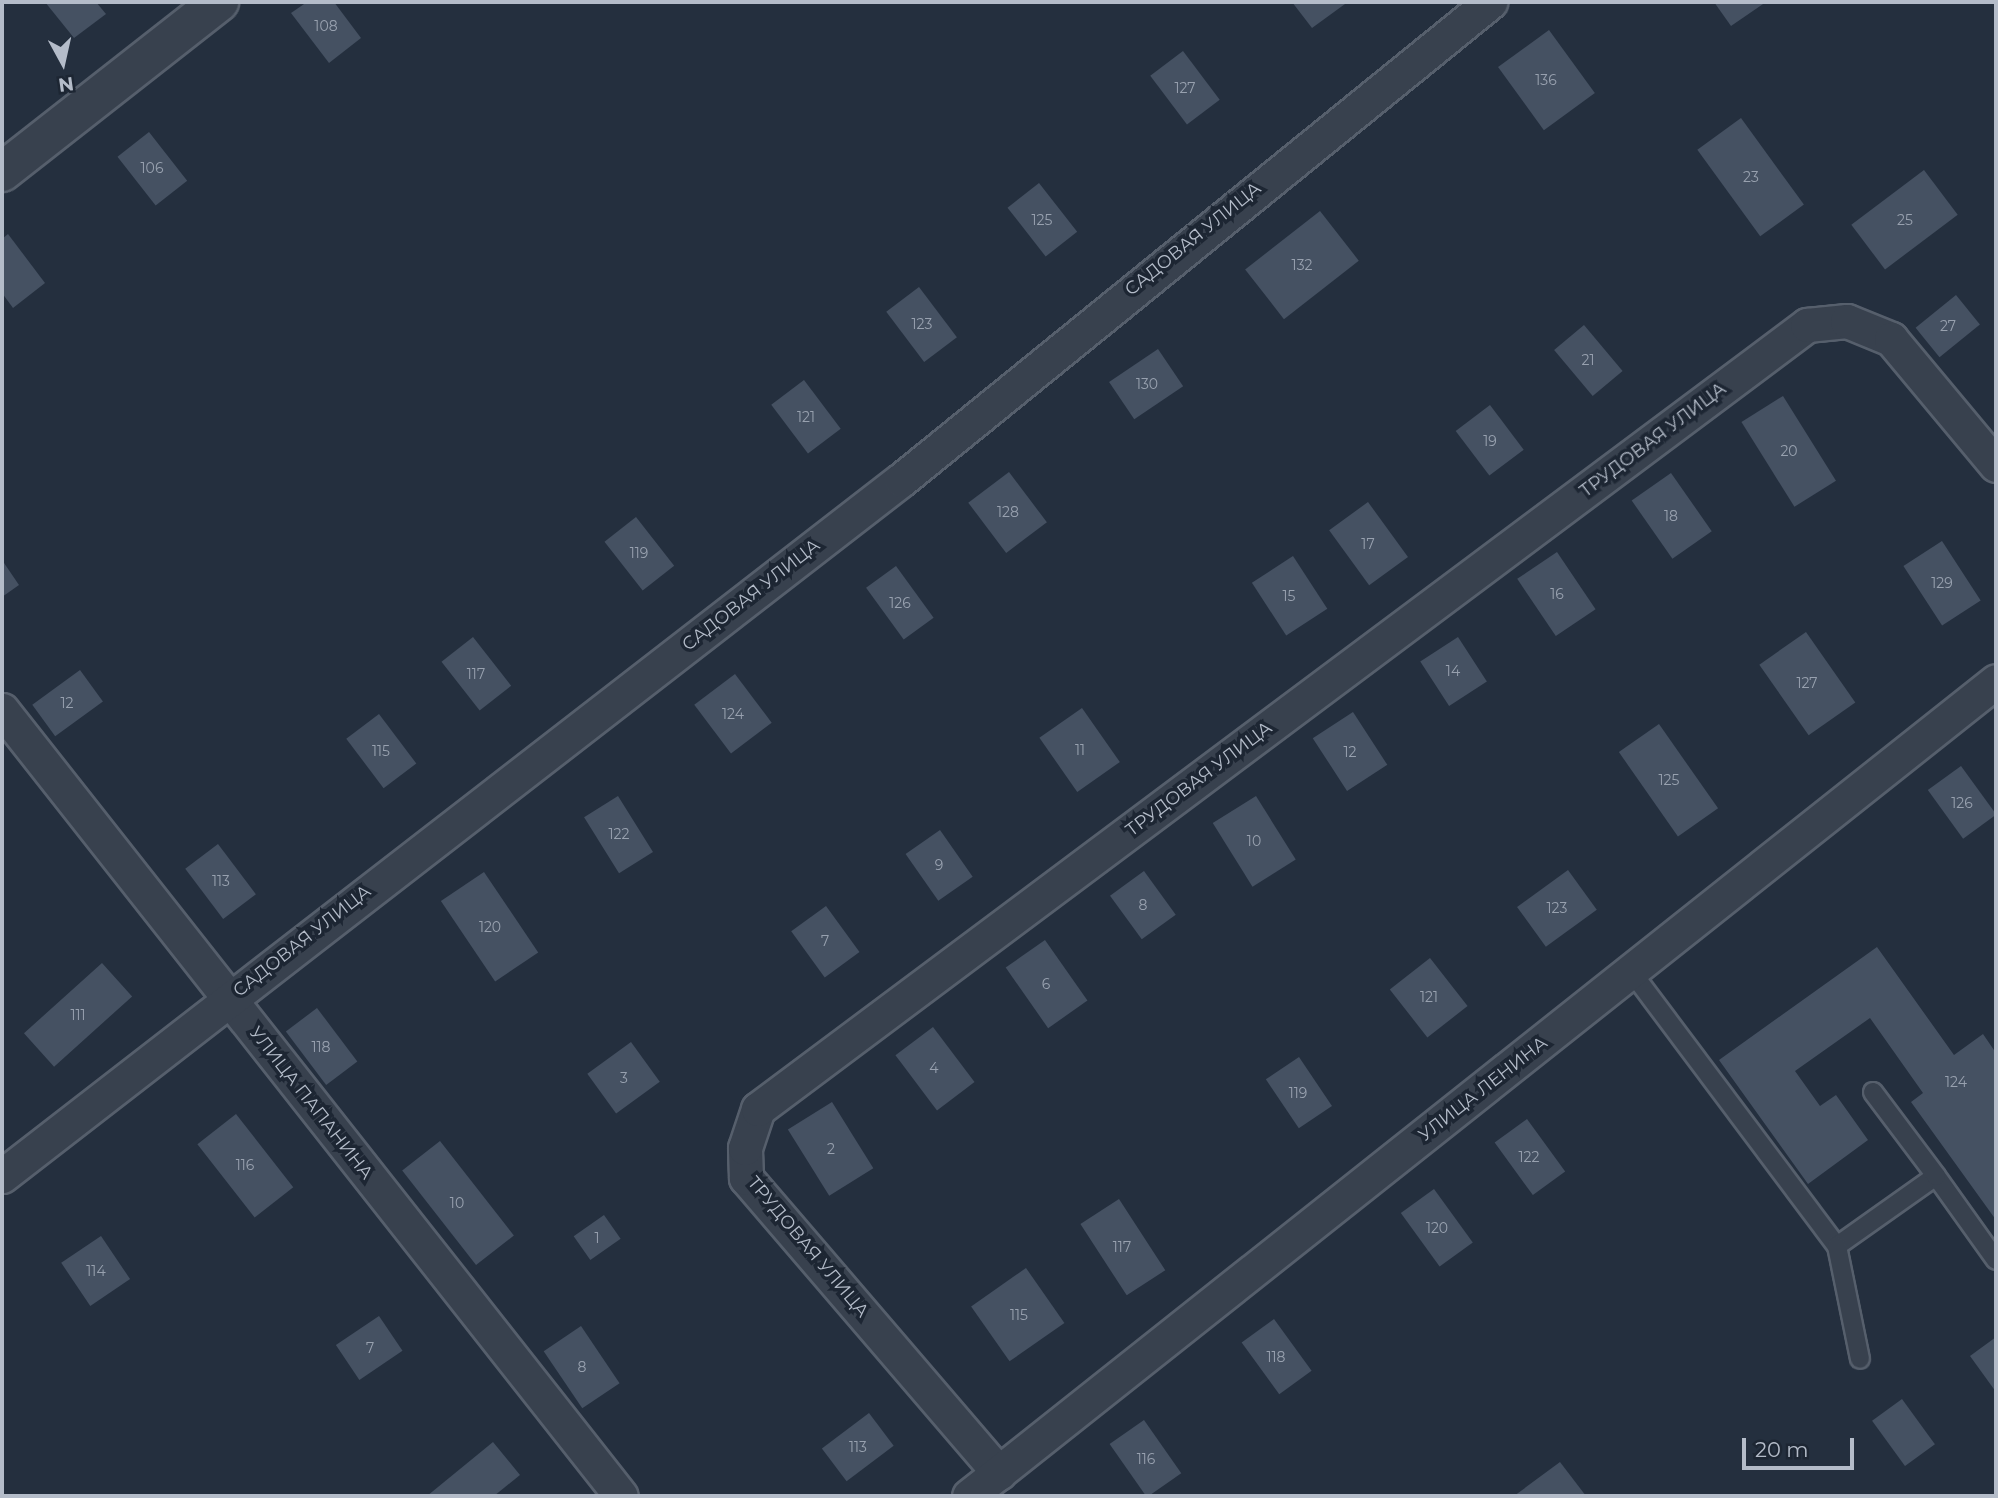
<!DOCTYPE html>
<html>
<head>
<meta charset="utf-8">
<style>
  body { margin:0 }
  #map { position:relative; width:1998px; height:1498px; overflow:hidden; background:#242f3e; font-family:Montserrat,sans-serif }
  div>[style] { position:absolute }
  .building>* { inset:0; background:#455162; transform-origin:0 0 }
  .roads { filter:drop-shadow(2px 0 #565f6c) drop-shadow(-2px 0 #565f6c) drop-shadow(0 2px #565f6c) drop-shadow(0 -2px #565f6c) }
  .service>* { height:18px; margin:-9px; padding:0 9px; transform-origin:9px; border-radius:9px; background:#38414e }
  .minor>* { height:33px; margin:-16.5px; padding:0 16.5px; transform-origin:16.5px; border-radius:16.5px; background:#38414e }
  .tertiary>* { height:38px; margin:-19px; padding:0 19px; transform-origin:19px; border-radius:19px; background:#38414e }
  span { translate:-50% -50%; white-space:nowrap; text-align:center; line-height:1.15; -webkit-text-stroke:7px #1d2633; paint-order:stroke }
  .number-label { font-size:14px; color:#98a1af }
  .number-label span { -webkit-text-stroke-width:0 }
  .street-label { font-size:18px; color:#b4bcc9 }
  .frame { position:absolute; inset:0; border:4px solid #b4bcc9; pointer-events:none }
  .north { position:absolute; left:28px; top:28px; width:70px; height:70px; -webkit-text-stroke:5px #1d2633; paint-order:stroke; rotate:172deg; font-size:19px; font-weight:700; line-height:28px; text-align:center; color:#b4bcc9 }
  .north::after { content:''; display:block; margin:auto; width:24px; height:32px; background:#b4bcc9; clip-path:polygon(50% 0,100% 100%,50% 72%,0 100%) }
  .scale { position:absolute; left:1742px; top:1438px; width:112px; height:32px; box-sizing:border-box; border:4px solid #b4bcc9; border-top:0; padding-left:9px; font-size:21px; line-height:24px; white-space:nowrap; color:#b4bcc9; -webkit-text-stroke:5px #1d2633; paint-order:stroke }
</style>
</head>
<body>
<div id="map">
  <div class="building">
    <div style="clip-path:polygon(45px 2px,96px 2px,106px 14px,74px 38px)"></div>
    <div style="clip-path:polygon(307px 2px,334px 2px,361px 38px,329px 63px,291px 13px)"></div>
    <div style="clip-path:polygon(1292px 2px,1343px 2px,1345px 4px,1312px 28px)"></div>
    <div style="clip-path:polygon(1714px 2px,1766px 2px,1731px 26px)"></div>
    <div style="left:1549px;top:30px;width:78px;height:63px;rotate:54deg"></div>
    <div style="left:1183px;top:51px;width:61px;height:41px;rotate:53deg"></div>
    <div style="left:1741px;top:118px;width:107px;height:54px;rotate:54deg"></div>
    <div style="left:149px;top:132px;width:62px;height:40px;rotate:52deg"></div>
    <div style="left:1924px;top:170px;width:56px;height:91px;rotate:53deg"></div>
    <div style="left:1039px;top:183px;width:62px;height:40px;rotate:52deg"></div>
    <div style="left:1320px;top:211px;width:63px;height:95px;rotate:52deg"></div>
    <div style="clip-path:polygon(8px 234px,45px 283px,13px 308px,2px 293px,2px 239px)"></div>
    <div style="left:919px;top:287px;width:63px;height:41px;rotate:53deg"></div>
    <div style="left:1956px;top:295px;width:38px;height:52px;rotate:51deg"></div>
    <div style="left:1584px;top:325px;width:60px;height:39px;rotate:50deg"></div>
    <div style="left:1158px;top:349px;width:45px;height:59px;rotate:56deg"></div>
    <div style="left:804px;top:380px;width:61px;height:41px;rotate:53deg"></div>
    <div style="left:1783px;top:396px;width:100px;height:49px;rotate:58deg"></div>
    <div style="left:1490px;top:405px;width:56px;height:43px;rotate:53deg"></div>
    <div style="left:1009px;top:472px;width:63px;height:51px;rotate:53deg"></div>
    <div style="left:1671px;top:473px;width:71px;height:48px;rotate:55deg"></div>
    <div style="left:1368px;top:502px;width:68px;height:48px;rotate:54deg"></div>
    <div style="left:636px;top:517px;width:62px;height:40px;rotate:52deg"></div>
    <div style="left:1942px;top:541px;width:71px;height:46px;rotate:57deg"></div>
    <div style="left:1557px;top:552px;width:69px;height:48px;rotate:56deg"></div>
    <div style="left:1293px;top:556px;width:63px;height:49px;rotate:57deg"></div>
    <div style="clip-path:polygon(2px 560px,19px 585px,2px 597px)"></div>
    <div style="left:896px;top:566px;width:64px;height:37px;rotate:54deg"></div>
    <div style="left:1806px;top:632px;width:86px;height:57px;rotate:55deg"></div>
    <div style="left:473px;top:637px;width:62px;height:40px;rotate:52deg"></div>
    <div style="left:1458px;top:637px;width:53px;height:45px;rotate:57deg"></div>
    <div style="left:80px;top:670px;width:39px;height:59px;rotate:54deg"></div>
    <div style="left:735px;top:674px;width:61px;height:51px;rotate:53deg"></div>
    <div style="left:1082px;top:708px;width:66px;height:52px;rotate:55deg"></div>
    <div style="left:1353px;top:712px;width:63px;height:48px;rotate:57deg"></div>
    <div style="left:379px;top:714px;width:62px;height:41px;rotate:53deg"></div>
    <div style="left:1659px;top:724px;width:103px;height:49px;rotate:55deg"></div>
    <div style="left:1961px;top:766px;width:60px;height:41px;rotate:54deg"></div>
    <div style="left:618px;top:796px;width:66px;height:40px;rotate:58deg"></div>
    <div style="left:1256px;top:796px;width:75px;height:51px;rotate:58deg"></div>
    <div style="left:940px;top:830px;width:57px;height:42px;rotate:55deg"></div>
    <div style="left:218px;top:844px;width:63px;height:41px;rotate:53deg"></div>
    <div style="left:1568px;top:870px;width:49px;height:63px;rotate:54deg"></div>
    <div style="left:1144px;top:871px;width:54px;height:42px;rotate:54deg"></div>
    <div style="left:484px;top:872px;width:97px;height:52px;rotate:56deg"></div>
    <div style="left:826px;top:906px;width:57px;height:43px;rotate:54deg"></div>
    <div style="left:1045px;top:940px;width:74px;height:48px;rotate:55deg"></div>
    <div style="clip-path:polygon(1877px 947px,1954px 1055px,1983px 1034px,1996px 1053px,1996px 1220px,1911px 1102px,1923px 1093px,1870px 1018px,1795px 1071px,1820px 1106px,1836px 1095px,1868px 1140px,1808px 1184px,1719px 1060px)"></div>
    <div style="left:1430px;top:958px;width:61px;height:51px;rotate:52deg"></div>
    <div style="left:102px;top:963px;width:45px;height:105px;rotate:48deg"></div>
    <div style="left:317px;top:1008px;width:67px;height:39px;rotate:53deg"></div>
    <div style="left:933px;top:1027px;width:69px;height:47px;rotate:53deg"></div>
    <div style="left:631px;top:1042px;width:49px;height:54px;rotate:54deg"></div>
    <div style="left:1299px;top:1057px;width:59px;height:40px;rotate:56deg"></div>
    <div style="left:832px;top:1102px;width:78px;height:52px;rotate:58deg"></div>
    <div style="left:236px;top:1114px;width:93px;height:49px;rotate:52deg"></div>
    <div style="left:1527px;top:1119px;width:65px;height:40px;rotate:54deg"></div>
    <div style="left:440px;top:1141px;width:120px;height:48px;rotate:52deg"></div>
    <div style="left:1434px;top:1189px;width:66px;height:41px;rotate:54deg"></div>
    <div style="left:1119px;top:1199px;width:85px;height:46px;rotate:57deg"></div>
    <div style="left:604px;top:1215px;width:29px;height:37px;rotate:55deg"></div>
    <div style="left:101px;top:1236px;width:52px;height:48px;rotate:56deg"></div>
    <div style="left:1026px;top:1268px;width:67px;height:67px;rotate:55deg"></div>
    <div style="left:379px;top:1316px;width:42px;height:52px;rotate:56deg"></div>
    <div style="left:1274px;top:1319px;width:64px;height:40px;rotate:54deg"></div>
    <div style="left:581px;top:1326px;width:69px;height:45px;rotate:56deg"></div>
    <div style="clip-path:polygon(1996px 1337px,1996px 1392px,1970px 1356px)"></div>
    <div style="left:1902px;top:1399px;width:56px;height:37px;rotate:54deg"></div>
    <div style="left:869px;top:1413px;width:41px;height:59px;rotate:53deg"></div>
    <div style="left:1144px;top:1420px;width:65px;height:42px;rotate:55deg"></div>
    <div style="clip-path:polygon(493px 1442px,520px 1475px,494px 1496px,427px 1496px)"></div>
    <div style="clip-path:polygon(1560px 1462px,1586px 1496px,1514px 1496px)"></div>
  </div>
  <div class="roads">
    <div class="service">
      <div style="left:1631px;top:971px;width:344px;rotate:53.2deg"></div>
      <div style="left:1837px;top:1246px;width:121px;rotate:-35.3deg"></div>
      <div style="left:1936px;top:1176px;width:103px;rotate:54.5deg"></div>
      <div style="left:1873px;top:1092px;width:105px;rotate:53.1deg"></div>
      <div style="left:1837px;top:1246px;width:115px;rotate:78.5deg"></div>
    </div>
    <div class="minor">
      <div style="left:2px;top:710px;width:1000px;rotate:51.78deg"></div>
      <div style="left:2px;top:1176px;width:1137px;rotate:-37.75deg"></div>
      <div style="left:901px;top:480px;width:759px;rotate:-39.06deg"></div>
      <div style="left:999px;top:1473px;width:389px;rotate:-130.6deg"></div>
      <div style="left:746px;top:1178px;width:30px;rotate:-92deg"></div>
      <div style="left:745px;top:1148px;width:41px;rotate:-71.6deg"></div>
      <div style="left:758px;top:1109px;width:1310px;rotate:-36.77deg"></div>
      <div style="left:1807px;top:325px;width:40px;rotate:-5.7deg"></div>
      <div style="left:1847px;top:321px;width:48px;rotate:22.2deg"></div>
      <div style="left:1891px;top:339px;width:164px;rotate:50.2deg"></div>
      <div style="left:969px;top:1496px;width:1311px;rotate:-38.43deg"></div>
    </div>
    <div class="tertiary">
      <div style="left:2px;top:172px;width:276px;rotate:-38.1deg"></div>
    </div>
  </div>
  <div class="number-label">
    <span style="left:326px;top:26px">108</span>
    <span style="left:1546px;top:80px">136</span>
    <span style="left:1185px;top:88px">127</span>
    <span style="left:152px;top:168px">106</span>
    <span style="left:1751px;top:177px">23</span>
    <span style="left:1042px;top:220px">125</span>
    <span style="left:1905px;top:220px">25</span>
    <span style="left:1302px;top:265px">132</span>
    <span style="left:922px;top:324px">123</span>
    <span style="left:1948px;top:326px">27</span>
    <span style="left:1588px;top:360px">21</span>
    <span style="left:1147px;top:384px">130</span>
    <span style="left:806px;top:417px">121</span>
    <span style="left:1490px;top:441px">19</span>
    <span style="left:1789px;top:451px">20</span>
    <span style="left:1008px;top:512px">128</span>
    <span style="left:1671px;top:516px">18</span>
    <span style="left:1368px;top:544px">17</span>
    <span style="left:639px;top:553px">119</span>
    <span style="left:1942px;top:583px">129</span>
    <span style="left:1557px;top:594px">16</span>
    <span style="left:1289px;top:596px">15</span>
    <span style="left:900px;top:603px">126</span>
    <span style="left:1453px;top:671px">14</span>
    <span style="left:476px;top:674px">117</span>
    <span style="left:1807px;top:683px">127</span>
    <span style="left:67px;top:703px">12</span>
    <span style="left:733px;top:714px">124</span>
    <span style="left:1080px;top:750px">11</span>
    <span style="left:381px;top:751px">115</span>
    <span style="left:1350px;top:752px">12</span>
    <span style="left:1669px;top:780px">125</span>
    <span style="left:1962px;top:803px">126</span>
    <span style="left:619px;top:834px">122</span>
    <span style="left:1254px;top:841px">10</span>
    <span style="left:939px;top:865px">9</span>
    <span style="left:221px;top:881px">113</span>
    <span style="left:1143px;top:905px">8</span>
    <span style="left:1557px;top:908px">123</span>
    <span style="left:490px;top:927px">120</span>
    <span style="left:825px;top:941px">7</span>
    <span style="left:1046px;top:984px">6</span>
    <span style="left:1429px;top:997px">121</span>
    <span style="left:78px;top:1015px">111</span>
    <span style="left:321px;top:1047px">118</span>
    <span style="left:934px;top:1068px">4</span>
    <span style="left:624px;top:1078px">3</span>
    <span style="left:1956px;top:1082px">124</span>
    <span style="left:1298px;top:1093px">119</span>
    <span style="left:831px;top:1149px">2</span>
    <span style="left:1529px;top:1157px">122</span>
    <span style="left:245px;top:1165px">116</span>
    <span style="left:457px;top:1203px">10</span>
    <span style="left:1437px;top:1228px">120</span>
    <span style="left:597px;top:1238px">1</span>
    <span style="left:1122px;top:1247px">117</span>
    <span style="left:96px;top:1271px">114</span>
    <span style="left:1019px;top:1315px">115</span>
    <span style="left:370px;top:1348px">7</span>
    <span style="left:1276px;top:1357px">118</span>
    <span style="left:582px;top:1367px">8</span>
    <span style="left:858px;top:1447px">113</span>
    <span style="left:1146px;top:1459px">116</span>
  </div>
  <div class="street-label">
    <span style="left:1193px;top:239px;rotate:-39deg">САДОВАЯ УЛИЦА</span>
    <span style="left:1653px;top:440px;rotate:-37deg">ТРУДОВАЯ УЛИЦА</span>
    <span style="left:751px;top:595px;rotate:-38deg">САДОВАЯ УЛИЦА</span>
    <span style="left:1199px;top:779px;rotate:-37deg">ТРУДОВАЯ УЛИЦА</span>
    <span style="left:302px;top:941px;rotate:-38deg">САДОВАЯ УЛИЦА</span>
    <span style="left:1483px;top:1089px;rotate:-38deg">УЛИЦА ЛЕНИНА</span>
    <span style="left:311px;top:1103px;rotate:52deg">УЛИЦА ПАПАНИНА</span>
    <span style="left:808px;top:1247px;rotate:50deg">ТРУДОВАЯ УЛИЦА</span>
  </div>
  <div class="frame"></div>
  <div class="north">N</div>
  <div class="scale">20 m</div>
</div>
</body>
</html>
